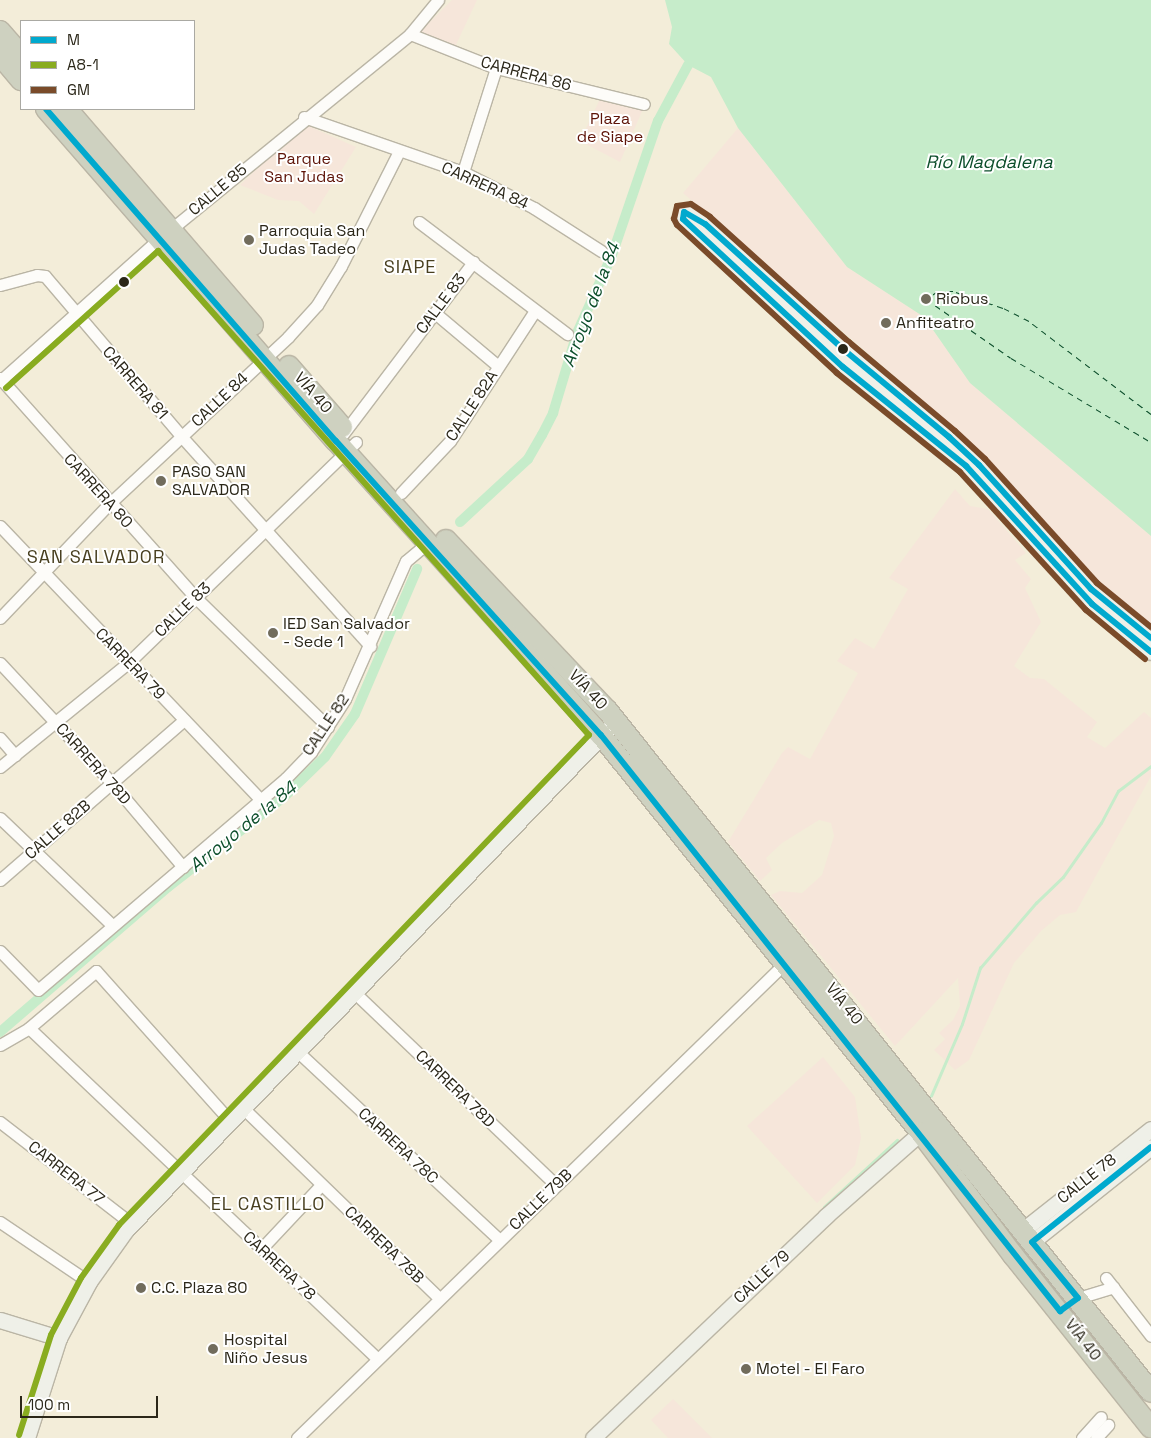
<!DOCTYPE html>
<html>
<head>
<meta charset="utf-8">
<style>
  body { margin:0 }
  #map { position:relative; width:1151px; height:1438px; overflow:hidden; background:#f3edd9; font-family:"Space Grotesk",sans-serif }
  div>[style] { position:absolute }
  .green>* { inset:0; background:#f6e6da }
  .water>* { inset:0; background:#c6ecca }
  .stream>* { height:2.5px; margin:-1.25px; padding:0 1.25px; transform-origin:1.25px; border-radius:1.25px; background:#c6ecca }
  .canal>* { height:10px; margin:-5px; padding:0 5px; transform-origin:5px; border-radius:5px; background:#c6ecca }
  .ferry>* { height:1px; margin-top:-0.5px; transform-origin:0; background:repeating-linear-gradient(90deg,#0c4e2b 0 6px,transparent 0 11px) }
  .roads { filter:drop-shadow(1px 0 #bab5a5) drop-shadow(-1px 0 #bab5a5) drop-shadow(0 1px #bab5a5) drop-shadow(0 -1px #bab5a5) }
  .street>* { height:11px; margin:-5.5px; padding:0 5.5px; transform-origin:5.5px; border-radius:5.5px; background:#fdfcf9 }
  .secondary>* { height:15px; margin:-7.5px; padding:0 7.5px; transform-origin:7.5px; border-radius:7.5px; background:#eff0e8 }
  .highway>* { height:20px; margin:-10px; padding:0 10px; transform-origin:10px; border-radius:10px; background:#ced1c0 }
  .bus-1>* { height:6px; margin:-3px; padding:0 3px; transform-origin:3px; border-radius:3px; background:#00a9ce }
  .bus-2>* { height:6px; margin:-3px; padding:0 3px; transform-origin:3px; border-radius:3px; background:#89ac20 }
  .bus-3>* { height:6px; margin:-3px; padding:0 3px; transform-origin:3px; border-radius:3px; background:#7a4b2a }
  .dots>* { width:14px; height:14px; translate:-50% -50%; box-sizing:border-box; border:2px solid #fff; border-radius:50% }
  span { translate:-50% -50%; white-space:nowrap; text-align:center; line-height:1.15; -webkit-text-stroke:4px #fff; paint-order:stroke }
  .street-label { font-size:16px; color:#2b2719 }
  .park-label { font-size:16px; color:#5d1307 }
  .poi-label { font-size:16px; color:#2b2719 }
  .left { translate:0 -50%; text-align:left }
  .water-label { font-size:18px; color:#0c4e2b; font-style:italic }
  .neighbourhood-label { font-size:18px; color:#483f1f; letter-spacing:1px }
  .legend { position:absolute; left:20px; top:20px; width:175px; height:90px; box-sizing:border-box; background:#fff; border:1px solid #aaa9a3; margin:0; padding:6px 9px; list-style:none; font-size:15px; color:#2b2719 }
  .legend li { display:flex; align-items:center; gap:10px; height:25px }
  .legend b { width:25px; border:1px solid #aaa9a3 }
  .scale { position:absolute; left:20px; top:1396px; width:138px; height:22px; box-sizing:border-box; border:2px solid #2b2719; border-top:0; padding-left:6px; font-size:15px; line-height:18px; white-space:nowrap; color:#2b2719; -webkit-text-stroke:4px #fff; paint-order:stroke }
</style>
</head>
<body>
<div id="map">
  <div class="green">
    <div style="clip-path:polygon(452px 0,477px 0,454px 49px,418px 34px)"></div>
    <div style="clip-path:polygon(601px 97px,643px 109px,620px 162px,580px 141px)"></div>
    <div style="clip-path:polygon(304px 124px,356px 147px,314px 214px,299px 201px,278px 200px,240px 185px)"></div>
    <div style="clip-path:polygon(738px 128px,847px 267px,924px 317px,970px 383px,1151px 536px,1151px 625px,1088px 574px,968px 440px,683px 193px)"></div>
    <div style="clip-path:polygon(955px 489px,970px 506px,988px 509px,1026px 553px,1015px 560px,1031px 579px,1025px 588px,1041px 622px,1014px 666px,1030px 678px,1044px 679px,1097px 722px,1087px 737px,1105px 748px,1144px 712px,1151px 718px,1151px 776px,1076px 912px,1060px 915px,1041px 931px,1014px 963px,969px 1060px,955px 1070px,934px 1050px,945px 1039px,939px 1033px,953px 1020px,960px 1006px,958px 978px,895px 1046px,771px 895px,780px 891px,802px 893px,822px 875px,834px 836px,831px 823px,819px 820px,782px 843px,766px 858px,772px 870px,760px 881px,728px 842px,782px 753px,788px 747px,810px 759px,858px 673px,837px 661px,855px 638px,874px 649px,908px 589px,889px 578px)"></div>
    <div style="clip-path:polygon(823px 1057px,855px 1097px,861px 1138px,855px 1165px,817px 1203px,747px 1126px)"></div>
    <div style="clip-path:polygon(673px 1399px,712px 1438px,668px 1438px,651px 1420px)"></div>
  </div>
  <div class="water">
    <div style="clip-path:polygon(665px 0,1151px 0,1151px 536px,970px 383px,924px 317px,847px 267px,738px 128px,711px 77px,688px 65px,669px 44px,672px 27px)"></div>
  </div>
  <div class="stream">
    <div style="left:931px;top:1096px;width:78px;rotate:-66.7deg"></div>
    <div style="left:962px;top:1024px;width:59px;rotate:-72.2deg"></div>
    <div style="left:980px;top:968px;width:86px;rotate:-49.3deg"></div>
    <div style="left:1036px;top:903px;width:37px;rotate:-44deg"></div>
    <div style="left:1063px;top:877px;width:66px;rotate:-54.9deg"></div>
    <div style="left:1101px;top:823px;width:36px;rotate:-62deg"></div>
    <div style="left:1118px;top:791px;width:41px;rotate:-37.1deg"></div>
    <div style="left:824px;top:1207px;width:99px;rotate:-42.5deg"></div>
  </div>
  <div class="canal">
    <div style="left:460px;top:522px;width:93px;rotate:-42.8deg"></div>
    <div style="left:528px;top:459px;width:28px;rotate:-60deg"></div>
    <div style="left:542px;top:435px;width:25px;rotate:-63deg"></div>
    <div style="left:553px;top:413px;width:84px;rotate:-73.3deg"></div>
    <div style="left:577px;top:333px;width:85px;rotate:-65.8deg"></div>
    <div style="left:612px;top:255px;width:142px;rotate:-71.1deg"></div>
    <div style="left:658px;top:121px;width:64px;rotate:-61.8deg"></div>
    <div style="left:0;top:1032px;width:222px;rotate:-40.8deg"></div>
    <div style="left:168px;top:887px;width:147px;rotate:-37.8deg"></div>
    <div style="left:284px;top:797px;width:57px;rotate:-44.3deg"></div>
    <div style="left:325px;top:757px;width:52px;rotate:-55.1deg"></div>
    <div style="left:355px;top:714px;width:158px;rotate:-66.8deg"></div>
  </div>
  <div class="ferry">
    <div style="left:1151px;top:414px;width:153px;rotate:-142.7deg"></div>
    <div style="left:1029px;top:321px;width:29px;rotate:-153deg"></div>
    <div style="left:1003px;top:308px;width:53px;rotate:-161.2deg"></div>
    <div style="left:953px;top:291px;width:15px;rotate:180deg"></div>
    <div style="left:938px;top:291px;width:14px;rotate:146deg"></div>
    <div style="left:926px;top:299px;width:103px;rotate:34.8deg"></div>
    <div style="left:1011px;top:358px;width:163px;rotate:31deg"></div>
  </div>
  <div class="roads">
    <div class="street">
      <div style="left:410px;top:34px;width:92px;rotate:21.6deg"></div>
      <div style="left:496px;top:68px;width:152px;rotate:13.7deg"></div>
      <div style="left:304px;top:117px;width:168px;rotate:19.1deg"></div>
      <div style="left:463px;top:172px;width:80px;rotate:26.9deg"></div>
      <div style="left:534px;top:208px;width:80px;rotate:32.7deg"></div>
      <div style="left:463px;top:172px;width:109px;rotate:-72.4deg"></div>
      <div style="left:419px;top:222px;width:186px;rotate:37.1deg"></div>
      <div style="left:0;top:285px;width:38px;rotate:-15deg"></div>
      <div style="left:37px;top:275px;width:8px;rotate:7deg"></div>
      <div style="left:45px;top:276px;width:210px;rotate:49.6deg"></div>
      <div style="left:181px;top:436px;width:283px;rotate:48deg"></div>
      <div style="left:435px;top:313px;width:82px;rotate:40.1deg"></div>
      <div style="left:0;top:378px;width:293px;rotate:48.3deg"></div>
      <div style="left:195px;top:597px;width:186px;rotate:44.3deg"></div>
      <div style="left:0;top:381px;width:213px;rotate:-41.8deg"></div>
      <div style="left:159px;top:239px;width:324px;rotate:-39.2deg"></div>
      <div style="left:410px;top:34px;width:44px;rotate:-50.5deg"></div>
      <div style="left:343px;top:434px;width:216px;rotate:-52.9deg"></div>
      <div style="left:401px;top:493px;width:71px;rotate:-46.7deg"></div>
      <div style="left:450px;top:441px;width:154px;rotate:-56.9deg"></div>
      <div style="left:0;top:526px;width:378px;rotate:46.4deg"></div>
      <div style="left:0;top:618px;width:158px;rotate:-46.3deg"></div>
      <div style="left:109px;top:504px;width:245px;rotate:-43deg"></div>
      <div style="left:288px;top:337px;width:43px;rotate:-47.8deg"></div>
      <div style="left:317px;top:305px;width:46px;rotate:-58.4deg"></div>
      <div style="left:341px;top:266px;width:129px;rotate:-63.2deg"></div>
      <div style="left:0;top:663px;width:164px;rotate:47deg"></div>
      <div style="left:112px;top:783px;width:110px;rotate:49.8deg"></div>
      <div style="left:0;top:738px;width:23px;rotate:49deg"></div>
      <div style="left:0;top:767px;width:166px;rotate:-39.1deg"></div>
      <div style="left:129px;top:662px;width:316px;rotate:-44.1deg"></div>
      <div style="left:0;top:818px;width:156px;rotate:43.7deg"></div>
      <div style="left:0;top:880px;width:244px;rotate:-41deg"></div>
      <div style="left:0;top:951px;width:54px;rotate:45.7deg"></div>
      <div style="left:38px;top:990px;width:326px;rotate:-40.5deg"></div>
      <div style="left:286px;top:778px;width:36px;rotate:-46deg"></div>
      <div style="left:311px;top:752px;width:63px;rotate:-57.3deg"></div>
      <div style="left:345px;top:699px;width:151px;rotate:-66.2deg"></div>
      <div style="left:406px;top:561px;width:30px;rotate:-40deg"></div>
      <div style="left:354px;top:992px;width:279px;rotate:43.7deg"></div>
      <div style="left:29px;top:1028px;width:480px;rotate:43.5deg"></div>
      <div style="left:0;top:1045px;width:34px;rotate:-30deg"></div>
      <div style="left:29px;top:1028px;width:88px;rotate:-40.4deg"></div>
      <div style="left:96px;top:971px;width:201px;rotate:48.2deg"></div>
      <div style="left:297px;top:1051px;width:277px;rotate:43deg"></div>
      <div style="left:243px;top:1108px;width:273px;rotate:44.1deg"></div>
      <div style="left:0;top:1122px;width:167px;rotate:37.7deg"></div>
      <div style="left:0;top:1222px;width:107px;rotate:34deg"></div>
      <div style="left:261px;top:1249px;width:88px;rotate:-46.8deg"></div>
      <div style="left:1106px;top:1278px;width:73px;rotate:52.2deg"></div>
      <div style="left:1078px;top:1298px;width:37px;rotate:-17deg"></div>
      <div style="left:297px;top:1438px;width:681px;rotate:-44.23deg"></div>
      <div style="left:1082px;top:1438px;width:28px;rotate:-48deg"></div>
      <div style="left:1096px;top:1438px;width:18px;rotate:-47deg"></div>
    </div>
    <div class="secondary">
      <div style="left:1151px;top:638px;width:77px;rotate:-140.8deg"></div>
      <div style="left:1091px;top:589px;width:167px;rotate:-132.1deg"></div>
      <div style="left:979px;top:465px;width:41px;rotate:-137deg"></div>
      <div style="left:949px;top:437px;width:138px;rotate:-140.3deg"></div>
      <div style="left:843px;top:349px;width:186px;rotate:-137.8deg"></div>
      <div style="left:705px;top:224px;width:20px;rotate:-143deg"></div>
      <div style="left:689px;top:212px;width:5px;rotate:180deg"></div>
      <div style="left:684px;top:212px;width:7px;rotate:98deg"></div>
      <div style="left:683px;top:219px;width:218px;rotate:42.8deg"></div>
      <div style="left:843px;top:367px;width:158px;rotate:38.8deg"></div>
      <div style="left:966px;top:466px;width:187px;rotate:47.6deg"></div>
      <div style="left:1092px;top:604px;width:76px;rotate:39.1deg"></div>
      <div style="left:1023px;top:1230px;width:163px;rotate:-38.3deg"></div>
      <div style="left:1032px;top:1242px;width:152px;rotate:-38.6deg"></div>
      <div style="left:0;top:1320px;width:62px;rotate:17deg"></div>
      <div style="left:27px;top:1438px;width:105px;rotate:-72.3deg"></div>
      <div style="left:59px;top:1338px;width:64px;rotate:-61.8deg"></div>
      <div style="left:89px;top:1282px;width:64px;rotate:-54.6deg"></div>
      <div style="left:126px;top:1230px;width:695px;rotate:-46.11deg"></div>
      <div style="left:593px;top:1438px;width:322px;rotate:-43.6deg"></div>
      <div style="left:826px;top:1216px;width:136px;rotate:-41.4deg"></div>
    </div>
    <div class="highway">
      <div style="left:0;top:31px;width:32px;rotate:49deg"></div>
      <div style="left:0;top:55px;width:33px;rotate:50deg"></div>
      <div style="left:46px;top:109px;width:441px;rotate:48.9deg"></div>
      <div style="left:336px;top:441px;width:396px;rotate:48deg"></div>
      <div style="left:601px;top:735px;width:511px;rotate:51.2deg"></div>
      <div style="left:921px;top:1133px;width:153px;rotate:53deg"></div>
      <div style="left:1013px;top:1255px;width:221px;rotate:51.4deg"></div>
      <div style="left:67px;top:109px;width:285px;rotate:49.3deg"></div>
      <div style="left:289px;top:366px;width:81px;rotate:49deg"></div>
      <div style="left:446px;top:540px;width:234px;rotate:46.6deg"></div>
      <div style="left:607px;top:710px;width:872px;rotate:51.42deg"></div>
    </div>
  </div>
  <div class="bus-1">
    <div style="left:46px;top:109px;width:441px;rotate:48.9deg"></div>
    <div style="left:336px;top:441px;width:396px;rotate:48deg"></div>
    <div style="left:601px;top:735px;width:737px;rotate:51.45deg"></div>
    <div style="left:1060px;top:1311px;width:22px;rotate:-36deg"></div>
    <div style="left:1078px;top:1298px;width:72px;rotate:-129.4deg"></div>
    <div style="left:1032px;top:1242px;width:152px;rotate:-38.6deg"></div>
    <div style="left:1151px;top:638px;width:77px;rotate:-140.8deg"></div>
    <div style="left:1091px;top:589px;width:167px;rotate:-132.1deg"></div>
    <div style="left:979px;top:465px;width:41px;rotate:-137deg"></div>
    <div style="left:949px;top:437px;width:138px;rotate:-140.3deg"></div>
    <div style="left:843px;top:349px;width:186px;rotate:-137.8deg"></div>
    <div style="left:705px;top:224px;width:24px;rotate:-150deg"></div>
    <div style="left:684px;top:212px;width:7px;rotate:98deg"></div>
    <div style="left:683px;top:219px;width:218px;rotate:42.8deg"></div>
    <div style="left:843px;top:367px;width:158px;rotate:38.8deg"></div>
    <div style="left:966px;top:466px;width:187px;rotate:47.6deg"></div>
    <div style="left:1092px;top:604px;width:76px;rotate:39.1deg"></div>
  </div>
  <div class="bus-2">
    <div style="left:6px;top:388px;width:205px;rotate:-42deg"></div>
    <div style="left:158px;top:251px;width:648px;rotate:48.32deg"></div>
    <div style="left:589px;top:735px;width:679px;rotate:133.81deg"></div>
    <div style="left:119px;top:1225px;width:65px;rotate:125.6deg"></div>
    <div style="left:81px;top:1278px;width:64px;rotate:117.8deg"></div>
    <div style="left:51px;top:1335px;width:105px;rotate:107.7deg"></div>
  </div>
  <div class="bus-3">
    <div style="left:1145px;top:659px;width:77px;rotate:-140.3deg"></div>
    <div style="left:1086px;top:610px;width:187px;rotate:-132.4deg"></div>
    <div style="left:960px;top:472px;width:158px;rotate:-141.2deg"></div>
    <div style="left:837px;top:373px;width:218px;rotate:-137.2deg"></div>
    <div style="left:677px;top:225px;width:7px;rotate:-117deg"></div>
    <div style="left:674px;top:219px;width:13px;rotate:-77deg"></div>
    <div style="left:677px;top:206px;width:14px;rotate:-8deg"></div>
    <div style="left:691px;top:204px;width:23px;rotate:34deg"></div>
    <div style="left:710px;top:217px;width:187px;rotate:42deg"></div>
    <div style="left:849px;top:342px;width:138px;rotate:40deg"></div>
    <div style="left:955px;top:431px;width:41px;rotate:43deg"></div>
    <div style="left:985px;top:459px;width:167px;rotate:47.9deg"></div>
    <div style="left:1097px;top:583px;width:70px;rotate:39.2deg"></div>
  </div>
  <div class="dots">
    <div style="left:249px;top:240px;background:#716c5c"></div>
    <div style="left:124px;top:282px;background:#2b2719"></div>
    <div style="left:926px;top:299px;background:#716c5c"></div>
    <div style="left:886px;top:323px;background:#716c5c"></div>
    <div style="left:843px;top:349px;background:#2b2719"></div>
    <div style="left:161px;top:481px;background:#716c5c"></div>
    <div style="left:273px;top:633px;background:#716c5c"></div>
    <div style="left:141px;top:1288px;background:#716c5c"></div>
    <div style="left:213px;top:1349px;background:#716c5c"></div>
    <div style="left:746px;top:1369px;background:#716c5c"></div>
  </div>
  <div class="street-label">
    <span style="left:526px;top:74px;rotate:15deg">CARRERA 86</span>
    <span style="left:485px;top:186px;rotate:24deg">CARRERA 84</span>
    <span style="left:218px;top:190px;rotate:-40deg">CALLE 85</span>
    <span style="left:441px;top:304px;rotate:-53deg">CALLE 83</span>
    <span style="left:135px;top:383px;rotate:49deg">CARRERA 81</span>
    <span style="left:313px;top:393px;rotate:49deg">VÍA 40</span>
    <span style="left:220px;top:400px;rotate:-43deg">CALLE 84</span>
    <span style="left:472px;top:406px;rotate:-57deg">CALLE 82A</span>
    <span style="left:98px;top:491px;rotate:48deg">CARRERA 80</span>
    <span style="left:183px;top:610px;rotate:-44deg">CALLE 83</span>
    <span style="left:130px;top:664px;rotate:46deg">CARRERA 79</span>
    <span style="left:588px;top:690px;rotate:47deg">VÍA 40</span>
    <span style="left:326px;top:725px;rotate:-56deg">CALLE 82</span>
    <span style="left:93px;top:764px;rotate:48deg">CARRERA 78D</span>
    <span style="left:58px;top:830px;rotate:-41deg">CALLE 82B</span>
    <span style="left:844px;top:1004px;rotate:51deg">VÍA 40</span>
    <span style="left:455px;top:1089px;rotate:44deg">CARRERA 78D</span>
    <span style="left:398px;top:1146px;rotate:43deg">CARRERA 78C</span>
    <span style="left:66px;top:1173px;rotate:38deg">CARRERA 77</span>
    <span style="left:1087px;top:1179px;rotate:-38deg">CALLE 78</span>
    <span style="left:541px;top:1200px;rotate:-44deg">CALLE 79B</span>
    <span style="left:384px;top:1245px;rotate:44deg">CARRERA 78B</span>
    <span style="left:279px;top:1266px;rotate:43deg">CARRERA 78</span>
    <span style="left:762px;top:1277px;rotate:-43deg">CALLE 79</span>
    <span style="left:1083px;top:1340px;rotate:52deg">VÍA 40</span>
  </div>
  <div class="park-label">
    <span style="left:610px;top:128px">Plaza<br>de Siape</span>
    <span style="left:304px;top:168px">Parque<br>San Judas</span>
  </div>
  <div class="poi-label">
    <span class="left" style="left:259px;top:240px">Parroquia San<br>Judas Tadeo</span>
    <span class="left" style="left:936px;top:299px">Riobus</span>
    <span class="left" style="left:896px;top:323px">Anfiteatro</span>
    <span class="left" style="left:172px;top:481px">PASO SAN<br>SALVADOR</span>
    <span class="left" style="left:283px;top:633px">IED San Salvador<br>- Sede 1</span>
    <span class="left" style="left:151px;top:1288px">C.C. Plaza 80</span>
    <span class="left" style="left:224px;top:1349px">Hospital<br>Niño Jesus</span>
    <span class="left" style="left:756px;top:1369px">Motel - El Faro</span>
  </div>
  <div class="water-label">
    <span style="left:989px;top:162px">Río Magdalena</span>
    <span style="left:591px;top:305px;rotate:-69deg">Arroyo de la 84</span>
    <span style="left:243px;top:827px;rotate:-39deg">Arroyo de la 84</span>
  </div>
  <div class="neighbourhood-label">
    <span style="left:410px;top:267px">SIAPE</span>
    <span style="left:96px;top:557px">SAN SALVADOR</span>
    <span style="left:268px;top:1204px">EL CASTILLO</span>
  </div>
  <ul class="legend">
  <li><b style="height:6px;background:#00a9ce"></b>M</li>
  <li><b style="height:6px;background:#89ac20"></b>A8-1</li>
  <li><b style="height:6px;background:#7a4b2a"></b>GM</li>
  </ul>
  <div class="scale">100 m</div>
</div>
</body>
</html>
